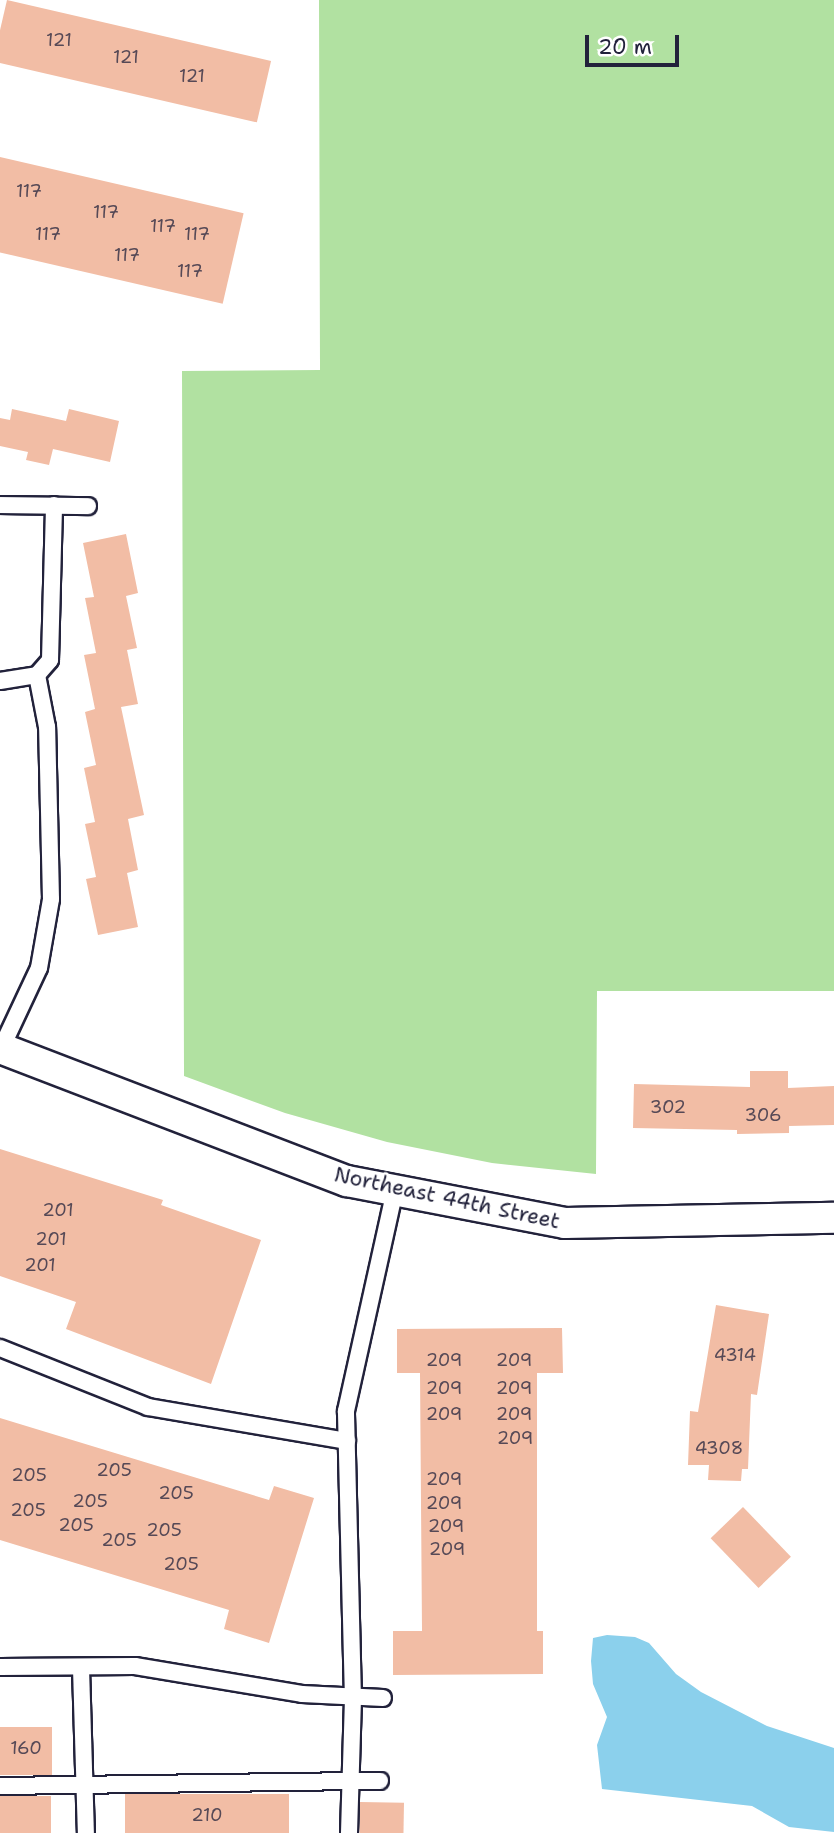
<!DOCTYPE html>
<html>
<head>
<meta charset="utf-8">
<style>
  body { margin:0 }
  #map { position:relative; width:834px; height:1833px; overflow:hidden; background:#fff; font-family:"Shantell Sans",sans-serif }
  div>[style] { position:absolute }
  .green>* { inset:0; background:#b1e1a1 }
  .water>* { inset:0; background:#8bd0ec }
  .building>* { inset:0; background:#f2bda5; transform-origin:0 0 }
  .roads { filter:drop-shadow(2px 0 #22223b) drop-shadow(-2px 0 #22223b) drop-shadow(0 2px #22223b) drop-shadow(0 -2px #22223b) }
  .lane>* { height:16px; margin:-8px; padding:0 8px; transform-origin:8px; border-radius:8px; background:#fff }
  .street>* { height:30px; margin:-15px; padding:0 15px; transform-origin:15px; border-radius:15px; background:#fff }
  span { translate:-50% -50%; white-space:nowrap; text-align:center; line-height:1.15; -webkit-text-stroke:5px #fff; paint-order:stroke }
  .number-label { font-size:18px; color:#564956 }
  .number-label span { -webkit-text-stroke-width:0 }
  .street-label { font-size:21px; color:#22223b }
  .scale { position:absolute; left:585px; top:35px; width:94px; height:32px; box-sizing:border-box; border:4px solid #22223b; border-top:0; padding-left:9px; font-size:21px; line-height:24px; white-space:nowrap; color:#22223b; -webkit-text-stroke:5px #fff; paint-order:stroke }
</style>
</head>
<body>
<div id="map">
  <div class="green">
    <div style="clip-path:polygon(319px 0,834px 0,834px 991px,597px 991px,596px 1174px,492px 1163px,387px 1142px,285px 1113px,184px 1076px,182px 371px,320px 370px)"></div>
  </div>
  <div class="water">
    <div style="clip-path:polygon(607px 1635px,635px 1637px,649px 1643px,676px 1674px,701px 1692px,767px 1726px,834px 1748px,834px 1832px,789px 1827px,752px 1806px,602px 1789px,597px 1745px,607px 1717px,593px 1684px,591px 1661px,593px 1638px)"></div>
  </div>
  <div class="building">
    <div style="left:7px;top:0;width:271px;height:63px;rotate:13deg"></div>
    <div style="left:0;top:157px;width:250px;height:93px;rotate:13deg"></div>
    <div style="clip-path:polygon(12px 409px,66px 421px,69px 409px,119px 421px,110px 462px,53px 449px,49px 465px,26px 460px,28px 452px,0 446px,0 418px,10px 420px)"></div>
    <div style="clip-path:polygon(126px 534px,138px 593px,126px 596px,137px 648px,127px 650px,138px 704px,121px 707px,144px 815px,128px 819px,138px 870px,127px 873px,138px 927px,98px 935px,86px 879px,96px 877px,85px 824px,95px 822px,84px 768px,96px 765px,85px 712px,95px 709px,84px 655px,96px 653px,85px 598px,94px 597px,83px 543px)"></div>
    <div style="clip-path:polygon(750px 1071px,788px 1071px,788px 1088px,834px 1086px,834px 1125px,789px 1126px,789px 1133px,737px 1134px,737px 1130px,633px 1128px,634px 1084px,750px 1087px)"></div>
    <div style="clip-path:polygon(0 1149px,163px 1200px,161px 1205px,261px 1240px,211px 1384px,66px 1329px,76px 1302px,0 1276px)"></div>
    <div style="clip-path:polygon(716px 1305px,769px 1314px,757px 1395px,751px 1394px,748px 1469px,742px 1469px,741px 1481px,708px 1480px,709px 1465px,688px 1465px,690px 1411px,698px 1412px)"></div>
    <div style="clip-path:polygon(562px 1328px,563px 1373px,537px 1373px,537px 1631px,543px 1631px,543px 1674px,393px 1675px,393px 1631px,422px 1631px,420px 1373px,397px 1373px,397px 1329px)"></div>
    <div style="clip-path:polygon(0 1418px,269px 1500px,274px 1486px,314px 1498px,269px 1643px,224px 1629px,229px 1610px,0 1540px)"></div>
    <div style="left:743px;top:1507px;width:69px;height:45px;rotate:46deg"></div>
    <div style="left:0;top:1727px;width:52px;height:48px"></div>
    <div style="left:289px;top:1794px;width:39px;height:164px;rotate:90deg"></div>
    <div style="left:0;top:1796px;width:51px;height:37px"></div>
    <div style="left:360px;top:1802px;width:44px;height:31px;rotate:1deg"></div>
  </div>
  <div class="roads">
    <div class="lane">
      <div style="left:0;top:505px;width:88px;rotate:0.7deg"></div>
      <div style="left:37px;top:675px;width:20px;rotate:-49deg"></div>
      <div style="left:50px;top:660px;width:155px;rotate:-88.5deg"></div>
      <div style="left:0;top:681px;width:37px;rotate:-9deg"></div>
      <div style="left:1px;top:1049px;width:89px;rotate:-64.9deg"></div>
      <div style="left:39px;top:968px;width:70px;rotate:-80.1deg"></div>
      <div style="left:51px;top:899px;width:172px;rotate:-91.3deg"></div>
      <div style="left:47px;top:727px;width:53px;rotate:-100.9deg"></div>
      <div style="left:0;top:1348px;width:159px;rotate:21.7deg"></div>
      <div style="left:148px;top:1407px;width:202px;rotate:9.7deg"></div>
      <div style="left:0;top:1667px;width:135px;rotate:-0.4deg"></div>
      <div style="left:135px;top:1666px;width:169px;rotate:9.5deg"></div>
      <div style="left:302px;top:1694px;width:81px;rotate:2.8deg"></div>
      <div style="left:81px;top:1668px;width:165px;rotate:88.3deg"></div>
      <div style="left:0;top:1786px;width:380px;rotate:-0.8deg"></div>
      <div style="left:349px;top:1833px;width:133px;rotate:-88.3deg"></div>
      <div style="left:353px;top:1700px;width:289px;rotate:-91.4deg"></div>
      <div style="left:346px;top:1411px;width:226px;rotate:-77.5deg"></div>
    </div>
    <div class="street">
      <div style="left:0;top:1048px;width:372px;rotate:21deg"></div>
      <div style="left:347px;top:1181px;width:222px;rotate:10.9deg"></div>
      <div style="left:565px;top:1223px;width:269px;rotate:-1.1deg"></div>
    </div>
  </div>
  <div class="number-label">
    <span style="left:59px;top:40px">121</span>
    <span style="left:126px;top:57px">121</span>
    <span style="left:192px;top:76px">121</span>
    <span style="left:29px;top:191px">117</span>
    <span style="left:106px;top:212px">117</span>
    <span style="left:163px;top:226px">117</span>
    <span style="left:48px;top:234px">117</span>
    <span style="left:197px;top:234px">117</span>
    <span style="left:127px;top:255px">117</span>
    <span style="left:190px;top:271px">117</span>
    <span style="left:668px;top:1107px">302</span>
    <span style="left:763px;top:1115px">306</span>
    <span style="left:58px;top:1210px">201</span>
    <span style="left:51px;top:1239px">201</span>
    <span style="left:40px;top:1265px">201</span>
    <span style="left:735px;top:1355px">4314</span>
    <span style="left:444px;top:1360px">209</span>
    <span style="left:514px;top:1360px">209</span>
    <span style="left:444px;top:1388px">209</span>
    <span style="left:514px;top:1388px">209</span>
    <span style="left:444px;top:1414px">209</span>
    <span style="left:514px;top:1414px">209</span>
    <span style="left:515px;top:1438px">209</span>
    <span style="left:719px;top:1448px">4308</span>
    <span style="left:114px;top:1470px">205</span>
    <span style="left:29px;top:1475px">205</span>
    <span style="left:444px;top:1479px">209</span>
    <span style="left:176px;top:1493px">205</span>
    <span style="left:90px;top:1501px">205</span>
    <span style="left:444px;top:1503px">209</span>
    <span style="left:28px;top:1510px">205</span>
    <span style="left:76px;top:1525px">205</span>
    <span style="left:446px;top:1526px">209</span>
    <span style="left:164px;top:1530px">205</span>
    <span style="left:119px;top:1540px">205</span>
    <span style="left:447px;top:1549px">209</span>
    <span style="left:181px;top:1564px">205</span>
    <span style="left:26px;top:1748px">160</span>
    <span style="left:207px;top:1815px">210</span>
  </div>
  <div class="street-label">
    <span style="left:447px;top:1198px;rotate:12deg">Northeast 44th Street</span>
  </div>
  <div class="scale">20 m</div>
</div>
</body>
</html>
